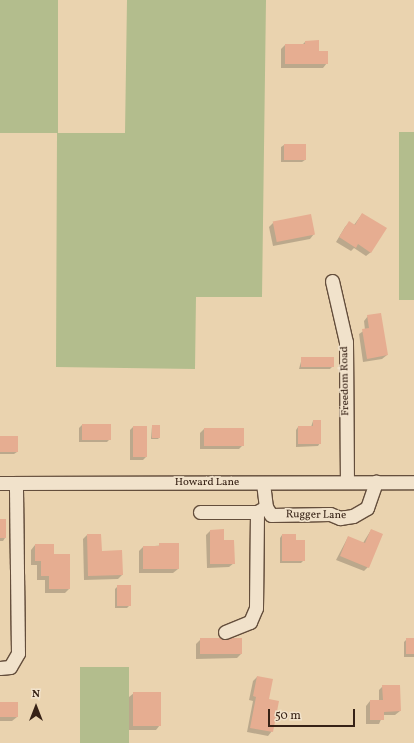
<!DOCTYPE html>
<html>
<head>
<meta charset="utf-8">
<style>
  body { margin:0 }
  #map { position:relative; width:414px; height:743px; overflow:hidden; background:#ead3af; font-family:Vollkorn,serif }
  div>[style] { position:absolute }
  .green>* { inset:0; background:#b3bd8d; transform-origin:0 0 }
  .shadow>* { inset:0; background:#0003 }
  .building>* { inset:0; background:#e6ad91; transform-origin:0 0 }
  .roads { filter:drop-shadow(1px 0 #644e3c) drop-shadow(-1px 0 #644e3c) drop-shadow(0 1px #644e3c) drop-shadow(0 -1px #644e3c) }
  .minor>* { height:13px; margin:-6.5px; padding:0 6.5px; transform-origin:6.5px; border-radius:6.5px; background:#f1e2cb }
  span { translate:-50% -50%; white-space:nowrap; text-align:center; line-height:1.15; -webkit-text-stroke:3.5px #f1e2cb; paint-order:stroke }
  .street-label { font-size:11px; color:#372216 }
  .north { position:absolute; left:16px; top:687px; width:40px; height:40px; -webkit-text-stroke:3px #f1e2cb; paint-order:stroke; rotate:0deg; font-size:11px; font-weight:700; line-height:16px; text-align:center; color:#372216 }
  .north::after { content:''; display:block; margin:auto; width:14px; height:18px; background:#372216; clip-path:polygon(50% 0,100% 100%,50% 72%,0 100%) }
  .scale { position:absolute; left:268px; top:709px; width:87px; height:18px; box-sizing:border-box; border:2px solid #372216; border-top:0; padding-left:5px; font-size:12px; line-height:14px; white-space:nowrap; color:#372216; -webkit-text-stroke:3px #f1e2cb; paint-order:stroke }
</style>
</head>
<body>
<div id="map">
  <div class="green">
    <div style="clip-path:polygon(0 0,58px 0,58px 133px,125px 133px,127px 0,266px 0,262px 297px,196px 297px,195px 369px,56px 367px,57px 133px,0 133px)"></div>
    <div style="left:399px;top:132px;width:15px;height:168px"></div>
    <div style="left:80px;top:667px;width:49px;height:76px"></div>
  </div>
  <div class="shadow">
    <div style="clip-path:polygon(305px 42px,318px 52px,327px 63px,323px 68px,281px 68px,281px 49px,285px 45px,302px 45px)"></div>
    <div style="clip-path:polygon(284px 145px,305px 145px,305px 160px,302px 162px,281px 162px,281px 147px)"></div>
    <div style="clip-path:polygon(362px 214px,371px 252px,366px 256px,354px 248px,351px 251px,336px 242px,345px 227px,349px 223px,354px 225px)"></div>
    <div style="clip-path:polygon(273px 223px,314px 234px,310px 239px,273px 246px,269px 227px)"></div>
    <div style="clip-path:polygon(368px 316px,387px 355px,382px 359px,363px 362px,359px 334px,365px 330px,364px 321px)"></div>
    <div style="clip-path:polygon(302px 358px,333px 366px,330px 369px,299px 369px)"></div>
    <div style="clip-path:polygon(313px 421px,320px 443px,318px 446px,296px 447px,296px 430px,298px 427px,311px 427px)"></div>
    <div style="clip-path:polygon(82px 425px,110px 425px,110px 439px,107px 442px,79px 442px,79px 428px)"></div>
    <div style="clip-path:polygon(152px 426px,159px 438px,158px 439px,151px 439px)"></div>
    <div style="clip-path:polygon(133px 427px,146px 457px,143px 460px,130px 460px,130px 430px)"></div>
    <div style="clip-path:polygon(204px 429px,243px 445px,239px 449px,200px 449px,200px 433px)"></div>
    <div style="clip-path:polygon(0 437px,17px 437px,17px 452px,14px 454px,0 454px)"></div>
    <div style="clip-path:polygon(0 520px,5px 538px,3px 541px,0 541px)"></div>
    <div style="clip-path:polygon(371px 530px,368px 567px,364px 571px,336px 560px,348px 537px,363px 543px)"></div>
    <div style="clip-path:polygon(210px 531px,223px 541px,234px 563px,229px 567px,207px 568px,206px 535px)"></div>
    <div style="clip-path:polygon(87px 535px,122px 575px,118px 579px,84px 580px,83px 539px)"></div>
    <div style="clip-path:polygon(282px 535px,304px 560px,301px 563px,280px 563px,280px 538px)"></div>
    <div style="clip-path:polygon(178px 544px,178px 569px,173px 573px,139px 573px,139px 551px,143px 547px)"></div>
    <div style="clip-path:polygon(35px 545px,53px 555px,69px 589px,65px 593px,45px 593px,45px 580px,37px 580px,37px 565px,31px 565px,31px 550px)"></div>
    <div style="clip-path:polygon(118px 586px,130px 605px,127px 608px,115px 608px,115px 589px)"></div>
    <div style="clip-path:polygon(241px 639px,241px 654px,237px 658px,196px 659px,196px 644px,200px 640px)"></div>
    <div style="clip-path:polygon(407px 639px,414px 639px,414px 657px,404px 657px,404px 642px)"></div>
    <div style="clip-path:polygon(257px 677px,268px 700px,272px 731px,268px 736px,247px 732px,253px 701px,249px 700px,253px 681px)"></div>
    <div style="clip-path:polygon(383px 686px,400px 711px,395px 715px,383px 715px,379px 724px,366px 724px,366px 706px,370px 701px,379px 701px,379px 690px)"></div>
    <div style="clip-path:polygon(134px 693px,160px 725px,156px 730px,129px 730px,129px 697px)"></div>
    <div style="clip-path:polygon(0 703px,17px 717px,12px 721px,0 721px)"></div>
  </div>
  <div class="building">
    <div style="clip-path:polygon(319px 40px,319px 51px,328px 51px,328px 64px,285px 64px,285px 44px,305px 44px,305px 41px)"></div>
    <div style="left:284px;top:144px;width:22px;height:16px"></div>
    <div style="clip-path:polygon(362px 213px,387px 228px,371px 253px,358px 244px,356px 248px,339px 237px,349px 221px,355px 225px)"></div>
    <div style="left:311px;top:214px;width:21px;height:39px;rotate:79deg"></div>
    <div style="clip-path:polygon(381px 313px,388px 355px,367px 359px,362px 329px,369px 328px,367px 315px)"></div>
    <div style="left:301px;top:357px;width:33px;height:10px"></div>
    <div style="clip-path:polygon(313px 420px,321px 420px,321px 444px,298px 444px,298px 426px,313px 426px)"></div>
    <div style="left:82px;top:424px;width:29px;height:16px"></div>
    <div style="left:152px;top:425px;width:8px;height:13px"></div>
    <div style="left:133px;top:426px;width:14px;height:31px"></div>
    <div style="left:204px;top:428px;width:40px;height:18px"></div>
    <div style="left:0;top:436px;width:18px;height:16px"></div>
    <div style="left:0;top:519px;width:6px;height:19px"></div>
    <div style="clip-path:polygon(224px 529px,224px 540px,234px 540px,235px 564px,210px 564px,210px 530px)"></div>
    <div style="clip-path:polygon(371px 529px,383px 534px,369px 568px,340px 556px,348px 536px,365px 543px)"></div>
    <div style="clip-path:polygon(87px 534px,101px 534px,102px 551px,122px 550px,123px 575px,88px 576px)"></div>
    <div style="clip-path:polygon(282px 534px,296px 534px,296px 540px,305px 540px,305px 561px,282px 561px)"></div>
    <div style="clip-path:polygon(159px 543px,179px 543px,179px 569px,143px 569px,143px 546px,159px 546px)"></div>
    <div style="clip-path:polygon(35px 544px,54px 544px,54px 554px,70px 554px,70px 589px,49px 589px,49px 576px,41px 576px,41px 561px,35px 561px)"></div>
    <div style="left:117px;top:585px;width:14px;height:21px"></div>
    <div style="left:242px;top:638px;width:16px;height:42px;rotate:90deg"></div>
    <div style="left:406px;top:638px;width:8px;height:16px"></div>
    <div style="clip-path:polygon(257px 676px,273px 679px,269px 699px,279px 701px,273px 732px,250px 728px,256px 697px,253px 696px)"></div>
    <div style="clip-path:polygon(382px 685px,400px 685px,401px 711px,384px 712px,384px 720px,370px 720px,370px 700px,383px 700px)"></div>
    <div style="left:133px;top:692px;width:28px;height:34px"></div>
    <div style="left:0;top:702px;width:18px;height:15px"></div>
  </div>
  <div class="roads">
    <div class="minor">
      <div style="left:332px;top:281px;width:63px;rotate:77.1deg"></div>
      <div style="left:346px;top:342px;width:140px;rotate:89.6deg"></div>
      <div style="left:0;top:483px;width:414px;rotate:-0.1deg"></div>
      <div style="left:263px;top:483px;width:24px;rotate:83deg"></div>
      <div style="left:266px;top:507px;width:9px;rotate:58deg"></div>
      <div style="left:271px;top:515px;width:59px;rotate:-1deg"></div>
      <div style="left:330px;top:514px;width:11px;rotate:22deg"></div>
      <div style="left:340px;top:518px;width:13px;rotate:-9deg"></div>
      <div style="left:353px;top:516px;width:16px;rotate:-30deg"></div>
      <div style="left:367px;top:508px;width:28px;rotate:-71deg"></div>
      <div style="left:200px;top:512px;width:57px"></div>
      <div style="left:225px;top:632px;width:27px;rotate:-22deg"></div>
      <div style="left:250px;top:622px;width:15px;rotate:-67deg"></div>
      <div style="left:256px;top:608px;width:96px;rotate:-89.4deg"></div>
      <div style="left:257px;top:512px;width:10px;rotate:-29deg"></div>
      <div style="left:0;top:668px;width:10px;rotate:-6deg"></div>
      <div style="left:10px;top:667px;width:16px;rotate:-60deg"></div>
      <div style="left:18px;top:653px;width:170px;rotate:-90.7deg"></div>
    </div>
  </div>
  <div class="street-label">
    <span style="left:346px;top:381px;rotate:-91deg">Freedom Road</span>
    <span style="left:207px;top:483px">Howard Lane</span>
    <span style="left:316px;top:516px;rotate:1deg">Rugger Lane</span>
  </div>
  <div class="north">N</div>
  <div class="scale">50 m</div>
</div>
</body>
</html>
